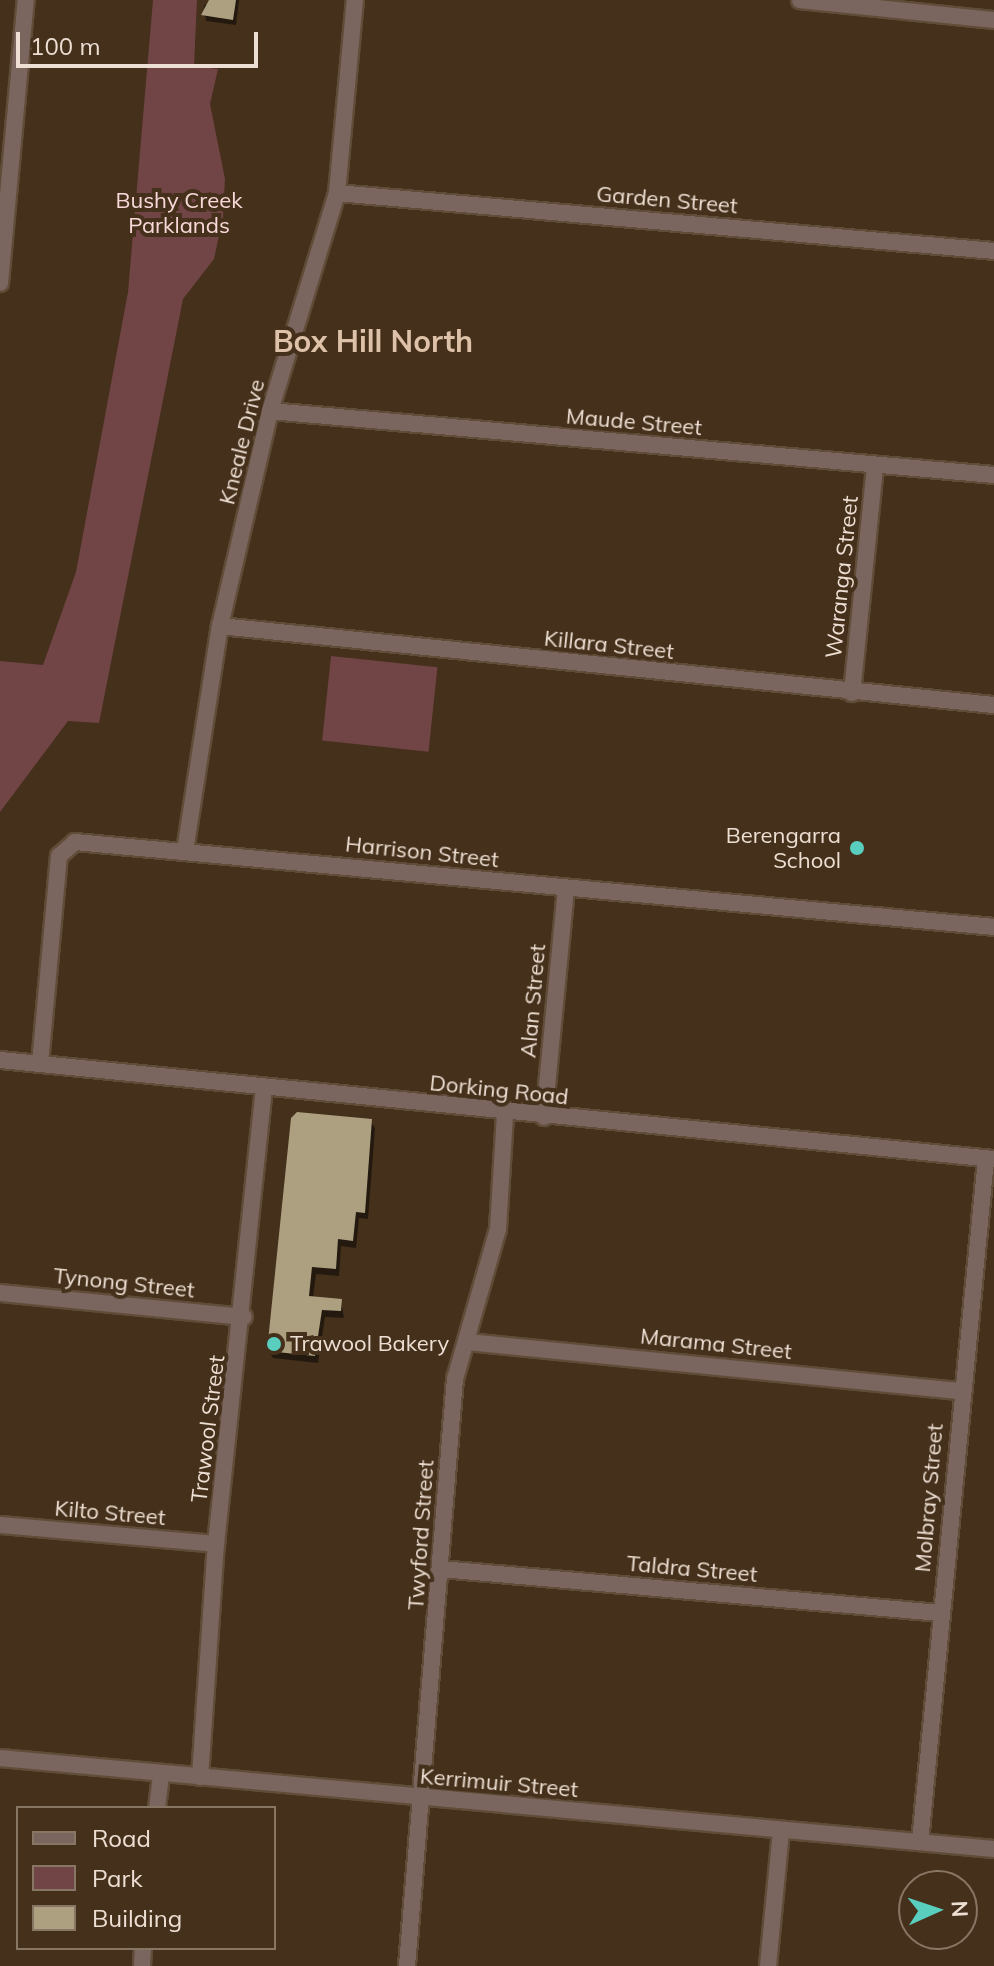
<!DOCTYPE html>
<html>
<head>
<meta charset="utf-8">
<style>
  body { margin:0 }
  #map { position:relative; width:994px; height:1966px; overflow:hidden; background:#45301b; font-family:Mulish,sans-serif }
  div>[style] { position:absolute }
  .green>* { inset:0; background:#714446; transform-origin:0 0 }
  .shadow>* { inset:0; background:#0007 }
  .building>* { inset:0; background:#ada081 }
  .roads { filter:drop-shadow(2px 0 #604c38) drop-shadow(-2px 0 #604c38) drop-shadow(0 2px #604c38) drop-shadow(0 -2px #604c38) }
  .minor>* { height:16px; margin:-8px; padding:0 8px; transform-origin:8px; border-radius:8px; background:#7b665f }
  .dots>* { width:22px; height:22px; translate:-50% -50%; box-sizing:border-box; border:4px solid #45301b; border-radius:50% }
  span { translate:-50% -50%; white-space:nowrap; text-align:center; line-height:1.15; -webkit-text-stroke:8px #45301b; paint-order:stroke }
  .park-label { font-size:22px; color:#f9d8d9 }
  .street-label { font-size:22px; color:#eddfd3 }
  .poi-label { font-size:22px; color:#eddfd3 }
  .right { translate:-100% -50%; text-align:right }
  .left { translate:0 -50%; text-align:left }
  .district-label { font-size:30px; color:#ddc1a9; font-weight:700 }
  .legend { position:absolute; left:16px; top:1806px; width:260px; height:144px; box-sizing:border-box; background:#45301b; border:2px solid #887665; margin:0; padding:10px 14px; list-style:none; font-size:24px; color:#eddfd3 }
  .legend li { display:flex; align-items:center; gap:16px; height:40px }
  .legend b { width:40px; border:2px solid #887665 }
  .north { position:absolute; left:898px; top:1870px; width:80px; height:80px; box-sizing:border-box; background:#45301b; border:2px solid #887665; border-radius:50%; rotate:87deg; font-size:22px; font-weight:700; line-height:32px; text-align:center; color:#eddfd3 }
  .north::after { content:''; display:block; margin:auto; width:28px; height:36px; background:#59cebe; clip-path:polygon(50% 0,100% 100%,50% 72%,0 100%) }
  .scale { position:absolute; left:16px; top:32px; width:242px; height:36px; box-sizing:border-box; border:4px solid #eddfd3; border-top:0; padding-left:10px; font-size:24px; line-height:28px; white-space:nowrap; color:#eddfd3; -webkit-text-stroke:6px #45301b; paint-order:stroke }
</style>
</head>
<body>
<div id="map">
  <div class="green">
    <div style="clip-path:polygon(153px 0,197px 0,194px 66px,218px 69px,210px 104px,225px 179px,223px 217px,214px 259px,183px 299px,99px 723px,68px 721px,0 812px,0 661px,43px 665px,76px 572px,128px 292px)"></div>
    <div style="left:331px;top:656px;width:107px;height:85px;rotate:6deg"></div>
  </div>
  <div class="shadow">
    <div style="clip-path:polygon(211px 0,239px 0,236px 25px,206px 21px,204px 5px,210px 6px)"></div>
    <div style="clip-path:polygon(370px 1121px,375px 1128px,368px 1219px,359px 1218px,356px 1248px,341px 1246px,339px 1276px,316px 1274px,313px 1298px,341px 1301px,344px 1318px,325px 1317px,318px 1363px,273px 1358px,269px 1351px)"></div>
  </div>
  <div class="building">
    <div style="clip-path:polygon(209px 0,236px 0,233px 20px,201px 15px)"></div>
    <div style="clip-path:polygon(297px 1112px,372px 1119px,365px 1213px,356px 1212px,353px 1241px,338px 1239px,336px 1269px,312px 1267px,309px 1296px,342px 1299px,341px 1311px,322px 1310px,315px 1356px,267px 1351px,291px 1118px)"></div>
  </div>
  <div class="roads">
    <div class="minor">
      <div style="left:800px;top:0;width:195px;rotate:5.9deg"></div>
      <div style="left:337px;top:193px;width:660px;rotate:5.04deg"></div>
      <div style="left:0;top:283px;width:284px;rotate:-84.8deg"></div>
      <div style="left:270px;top:411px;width:727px;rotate:5.05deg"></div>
      <div style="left:220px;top:626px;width:778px;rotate:5.83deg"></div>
      <div style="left:852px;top:693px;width:228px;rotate:-84.2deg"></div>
      <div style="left:185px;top:851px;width:228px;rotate:-81.2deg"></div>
      <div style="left:220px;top:626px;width:221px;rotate:-76.9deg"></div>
      <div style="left:270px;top:411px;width:228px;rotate:-72.9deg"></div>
      <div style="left:337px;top:193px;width:194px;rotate:-84.7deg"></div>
      <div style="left:0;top:1060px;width:999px;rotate:5.69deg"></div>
      <div style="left:40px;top:1064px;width:209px;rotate:-84.8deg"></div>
      <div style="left:59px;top:856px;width:21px;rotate:-41deg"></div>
      <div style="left:75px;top:842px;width:923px;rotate:5.28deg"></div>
      <div style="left:544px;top:1117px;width:230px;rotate:-84.5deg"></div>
      <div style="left:0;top:1293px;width:245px;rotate:5.6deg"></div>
      <div style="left:468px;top:1342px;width:495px;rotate:5.7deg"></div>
      <div style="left:0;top:1525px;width:217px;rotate:5deg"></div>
      <div style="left:441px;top:1569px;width:501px;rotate:5.04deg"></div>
      <div style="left:0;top:1758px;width:998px;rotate:5.23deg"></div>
      <div style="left:200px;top:1777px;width:234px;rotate:-86.1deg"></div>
      <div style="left:216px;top:1544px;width:460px;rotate:-84deg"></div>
      <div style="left:157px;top:1808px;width:35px;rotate:-83deg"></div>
      <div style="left:920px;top:1842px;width:686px;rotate:-84.48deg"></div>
      <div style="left:142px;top:1966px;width:18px;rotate:-87deg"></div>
      <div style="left:407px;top:1966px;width:589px;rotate:-85.33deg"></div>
      <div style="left:455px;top:1379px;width:156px;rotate:-74deg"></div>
      <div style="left:498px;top:1229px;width:116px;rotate:-86.5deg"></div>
      <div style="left:768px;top:1966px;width:135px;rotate:-84.5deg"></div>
    </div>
  </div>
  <div class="dots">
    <div style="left:857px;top:848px;background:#59cebe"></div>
    <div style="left:274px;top:1344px;background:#59cebe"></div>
  </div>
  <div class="park-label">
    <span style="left:179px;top:213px">Bushy Creek<br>Parklands</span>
  </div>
  <div class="street-label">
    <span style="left:667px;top:200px;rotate:5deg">Garden Street</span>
    <span style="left:634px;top:422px;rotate:5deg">Maude Street</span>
    <span style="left:242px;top:442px;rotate:-76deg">Kneale Drive</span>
    <span style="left:842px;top:577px;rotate:-84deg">Waranga Street</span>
    <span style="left:609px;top:645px;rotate:6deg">Killara Street</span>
    <span style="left:422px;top:852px;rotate:6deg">Harrison Street</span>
    <span style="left:533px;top:1001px;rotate:-85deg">Alan Street</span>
    <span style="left:499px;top:1090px;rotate:6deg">Dorking Road</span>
    <span style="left:124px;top:1283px;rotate:6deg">Tynong Street</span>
    <span style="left:716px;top:1344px;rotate:6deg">Marama Street</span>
    <span style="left:208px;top:1429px;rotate:-83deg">Trawool Street</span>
    <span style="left:929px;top:1498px;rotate:-85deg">Molbray Street</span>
    <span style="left:110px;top:1513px;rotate:5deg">Kilto Street</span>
    <span style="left:421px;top:1535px;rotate:-86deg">Twyford Street</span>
    <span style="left:692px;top:1569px;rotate:5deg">Taldra Street</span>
    <span style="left:499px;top:1783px;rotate:5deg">Kerrimuir Street</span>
  </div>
  <div class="poi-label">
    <span class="right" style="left:841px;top:848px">Berengarra<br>School</span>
    <span class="left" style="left:290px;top:1344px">Trawool Bakery</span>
  </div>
  <div class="district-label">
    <span style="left:373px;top:341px">Box Hill North</span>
  </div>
  <ul class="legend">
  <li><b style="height:10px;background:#7b665f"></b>Road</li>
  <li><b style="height:22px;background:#714446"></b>Park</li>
  <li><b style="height:22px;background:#ada081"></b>Building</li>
  </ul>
  <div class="north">N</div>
  <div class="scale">100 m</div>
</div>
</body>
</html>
